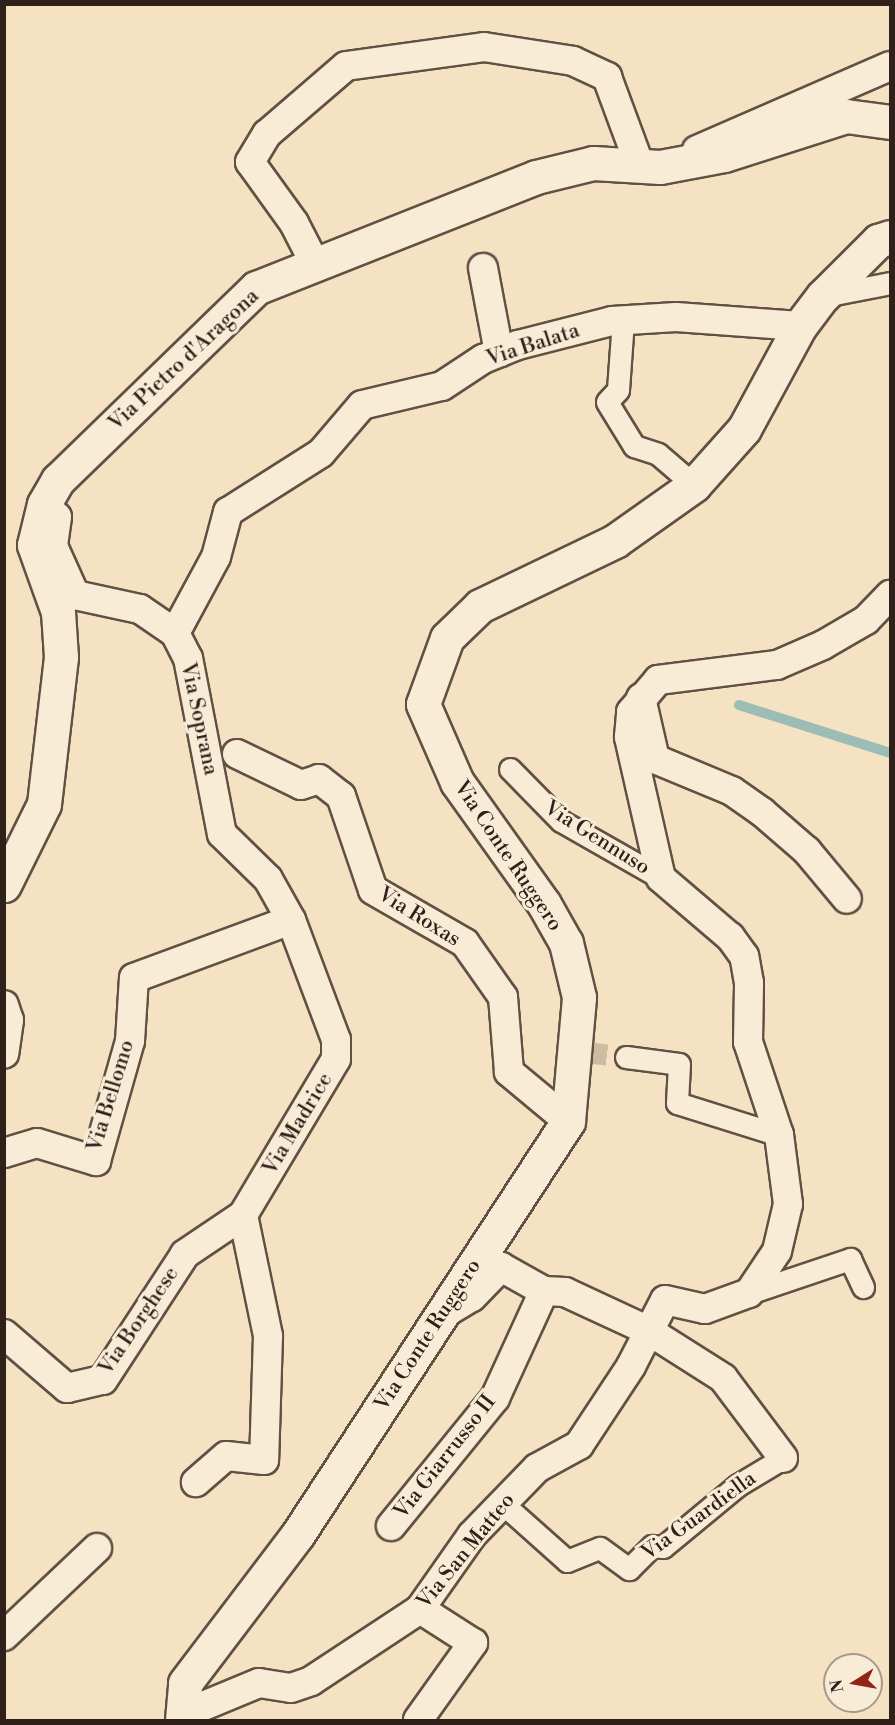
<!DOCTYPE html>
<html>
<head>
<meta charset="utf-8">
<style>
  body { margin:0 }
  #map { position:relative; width:895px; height:1725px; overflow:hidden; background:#f5e2c2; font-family:"Libre Bodoni",serif }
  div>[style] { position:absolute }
  .stream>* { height:10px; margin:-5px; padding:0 5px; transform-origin:5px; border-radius:5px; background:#9cbdb6 }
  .pedestrian-tunnel>* { height:21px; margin-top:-10.5px; transform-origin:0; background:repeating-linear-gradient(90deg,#cebba0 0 21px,transparent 0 31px) }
  .roads { filter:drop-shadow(2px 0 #615044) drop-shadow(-2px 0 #615044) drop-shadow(0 2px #615044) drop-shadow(0 -2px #615044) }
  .pedestrian>* { height:21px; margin:-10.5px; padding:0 10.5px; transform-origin:10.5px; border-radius:10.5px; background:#f8ecd7 }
  .minor>* { height:28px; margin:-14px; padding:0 14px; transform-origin:14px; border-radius:14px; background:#f8ecd7 }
  .tertiary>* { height:33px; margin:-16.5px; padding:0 16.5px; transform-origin:16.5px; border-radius:16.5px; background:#f8ecd7 }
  span { translate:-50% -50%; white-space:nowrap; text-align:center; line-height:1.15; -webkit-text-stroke:6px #f8ecd7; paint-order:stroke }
  .street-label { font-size:21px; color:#30201a }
  .frame { position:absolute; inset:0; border:6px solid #30201a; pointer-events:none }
  .north { position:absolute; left:823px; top:1653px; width:60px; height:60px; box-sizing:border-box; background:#f8ecd7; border:2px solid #a89a8b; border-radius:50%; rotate:259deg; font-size:16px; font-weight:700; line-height:24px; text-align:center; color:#30201a }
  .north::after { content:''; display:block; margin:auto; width:21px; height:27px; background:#8f2418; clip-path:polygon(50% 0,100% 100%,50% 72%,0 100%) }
</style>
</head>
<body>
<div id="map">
  <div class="stream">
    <div style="left:739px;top:705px;width:158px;rotate:17.6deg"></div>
  </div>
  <div class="pedestrian-tunnel">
    <div style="left:586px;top:1052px;width:40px;rotate:7.1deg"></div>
  </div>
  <div class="roads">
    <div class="pedestrian">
      <div style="left:824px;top:296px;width:67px;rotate:-11.1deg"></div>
      <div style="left:623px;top:320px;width:70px;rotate:94.1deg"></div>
      <div style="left:618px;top:390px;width:16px;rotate:133deg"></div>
      <div style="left:607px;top:402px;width:52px;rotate:58.5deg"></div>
      <div style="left:634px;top:446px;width:25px;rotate:18deg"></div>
      <div style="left:658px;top:454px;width:48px;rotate:40.7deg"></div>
      <div style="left:510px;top:769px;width:73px;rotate:45.6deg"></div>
      <div style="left:561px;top:821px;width:115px;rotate:29.7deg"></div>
      <div style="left:626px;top:1057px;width:53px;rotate:7.5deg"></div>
      <div style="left:679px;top:1064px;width:39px;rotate:93deg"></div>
      <div style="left:677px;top:1103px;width:107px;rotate:17.4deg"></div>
      <div style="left:749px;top:1293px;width:107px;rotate:-18.6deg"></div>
      <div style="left:850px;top:1259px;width:31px;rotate:65deg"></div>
      <div style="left:502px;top:1503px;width:87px;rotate:41.7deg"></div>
      <div style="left:567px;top:1561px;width:35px;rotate:-22deg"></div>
      <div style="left:600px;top:1548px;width:36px;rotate:36deg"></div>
      <div style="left:629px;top:1569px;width:33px;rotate:-45deg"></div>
      <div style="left:652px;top:1546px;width:11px;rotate:5deg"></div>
      <div style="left:663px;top:1547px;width:97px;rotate:-39.6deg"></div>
      <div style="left:738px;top:1485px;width:52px;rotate:-31deg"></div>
    </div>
    <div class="minor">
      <div style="left:697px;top:150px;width:210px;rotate:-23.5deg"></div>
      <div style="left:315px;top:264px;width:46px;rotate:-117.1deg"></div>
      <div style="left:294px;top:223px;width:75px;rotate:-125.8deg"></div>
      <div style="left:250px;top:162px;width:33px;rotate:-59deg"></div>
      <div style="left:267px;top:134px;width:104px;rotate:-40.7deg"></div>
      <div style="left:346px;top:66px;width:139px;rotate:-7.8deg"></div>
      <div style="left:484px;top:47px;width:90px;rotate:8.9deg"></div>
      <div style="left:573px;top:61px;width:38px;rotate:25deg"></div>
      <div style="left:607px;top:77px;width:95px;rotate:69.7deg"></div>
      <div style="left:483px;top:268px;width:86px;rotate:79.3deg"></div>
      <div style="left:44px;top:504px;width:18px;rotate:45deg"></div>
      <div style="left:57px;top:517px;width:29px;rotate:98deg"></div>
      <div style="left:53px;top:546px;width:54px;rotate:65.8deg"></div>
      <div style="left:75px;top:595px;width:66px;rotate:12.2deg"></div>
      <div style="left:140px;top:609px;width:42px;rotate:34.4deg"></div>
      <div style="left:175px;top:633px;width:28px;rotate:63deg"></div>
      <div style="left:188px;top:658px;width:179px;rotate:79.1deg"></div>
      <div style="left:222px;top:834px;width:64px;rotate:44.4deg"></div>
      <div style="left:268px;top:879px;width:47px;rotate:60.7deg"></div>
      <div style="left:175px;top:633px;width:86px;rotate:-61.7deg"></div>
      <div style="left:216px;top:557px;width:47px;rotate:-75.1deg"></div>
      <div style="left:228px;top:512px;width:110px;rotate:-32.4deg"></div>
      <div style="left:321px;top:453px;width:63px;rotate:-49.5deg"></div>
      <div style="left:362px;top:405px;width:82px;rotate:-13.4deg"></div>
      <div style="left:442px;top:386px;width:49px;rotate:-33.4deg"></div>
      <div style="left:483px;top:359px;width:38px;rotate:-22deg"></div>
      <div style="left:518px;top:345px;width:97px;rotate:-14.3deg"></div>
      <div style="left:612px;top:321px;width:64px;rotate:-3.6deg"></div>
      <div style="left:676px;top:317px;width:124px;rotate:4.2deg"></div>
      <div style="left:641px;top:698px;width:63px;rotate:77.1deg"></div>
      <div style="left:655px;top:759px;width:83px;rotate:22.6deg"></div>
      <div style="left:732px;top:791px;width:37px;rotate:35deg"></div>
      <div style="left:762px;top:812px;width:60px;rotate:40.9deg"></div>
      <div style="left:807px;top:851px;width:62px;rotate:50.2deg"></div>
      <div style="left:237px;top:754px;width:71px;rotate:25.8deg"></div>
      <div style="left:301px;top:785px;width:19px;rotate:-18deg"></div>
      <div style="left:319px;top:779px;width:28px;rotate:38deg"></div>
      <div style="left:341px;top:796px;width:99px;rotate:71.2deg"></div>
      <div style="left:373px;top:890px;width:106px;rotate:29.9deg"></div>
      <div style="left:465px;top:943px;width:66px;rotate:54.9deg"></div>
      <div style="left:503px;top:997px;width:75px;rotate:85.4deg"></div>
      <div style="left:509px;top:1072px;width:77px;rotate:39.7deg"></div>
      <div style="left:4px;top:1005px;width:16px;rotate:72deg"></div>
      <div style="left:9px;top:1020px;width:34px;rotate:98deg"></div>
      <div style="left:4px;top:1153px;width:34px;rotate:-17deg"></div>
      <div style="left:37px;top:1143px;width:62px;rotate:17deg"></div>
      <div style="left:96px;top:1161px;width:125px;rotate:-74.2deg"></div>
      <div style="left:130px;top:1041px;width:63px;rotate:-86.4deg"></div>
      <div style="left:134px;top:978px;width:167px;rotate:-20.3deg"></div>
      <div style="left:291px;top:920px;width:128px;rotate:69.4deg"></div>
      <div style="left:336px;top:1040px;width:19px;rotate:90deg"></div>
      <div style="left:336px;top:1059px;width:182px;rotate:120.8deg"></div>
      <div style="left:243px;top:1215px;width:124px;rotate:78.3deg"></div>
      <div style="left:268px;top:1336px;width:124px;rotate:91.8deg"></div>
      <div style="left:264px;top:1460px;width:38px;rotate:-174deg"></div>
      <div style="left:226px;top:1456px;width:40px;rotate:139deg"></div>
      <div style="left:445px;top:1313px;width:31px;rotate:-31deg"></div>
      <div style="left:472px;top:1297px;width:42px;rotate:-46deg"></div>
      <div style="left:501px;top:1267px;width:49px;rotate:29.2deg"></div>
      <div style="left:544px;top:1291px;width:21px;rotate:3deg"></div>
      <div style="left:565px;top:1292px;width:93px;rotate:24.9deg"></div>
      <div style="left:649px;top:1331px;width:88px;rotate:32.4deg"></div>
      <div style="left:723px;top:1378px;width:100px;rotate:53.1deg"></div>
      <div style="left:4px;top:1334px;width:83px;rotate:40.6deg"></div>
      <div style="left:67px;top:1388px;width:37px;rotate:-13deg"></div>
      <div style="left:103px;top:1380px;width:150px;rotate:-56.9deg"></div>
      <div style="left:185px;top:1254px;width:70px;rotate:-33.9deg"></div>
      <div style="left:391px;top:1526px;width:165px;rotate:-50.9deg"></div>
      <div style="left:495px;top:1398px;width:118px;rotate:-65.4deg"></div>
      <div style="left:4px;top:1636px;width:128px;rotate:-43.4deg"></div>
      <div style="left:184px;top:1714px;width:81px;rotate:-22.5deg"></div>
      <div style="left:259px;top:1683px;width:32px;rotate:9deg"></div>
      <div style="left:291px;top:1688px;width:21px;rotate:-19deg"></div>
      <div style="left:311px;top:1681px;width:131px;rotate:-33.4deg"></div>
      <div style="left:420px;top:1609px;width:90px;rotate:-54.9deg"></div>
      <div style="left:472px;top:1535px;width:93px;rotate:-45.9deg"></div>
      <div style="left:537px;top:1468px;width:48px;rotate:-28.7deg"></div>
      <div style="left:579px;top:1445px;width:95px;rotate:-56.6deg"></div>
      <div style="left:631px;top:1366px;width:74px;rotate:-62.7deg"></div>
      <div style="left:665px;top:1300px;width:41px;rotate:12.7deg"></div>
      <div style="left:705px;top:1309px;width:47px;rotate:-20deg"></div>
      <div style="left:749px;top:1293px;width:50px;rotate:-56.3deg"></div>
      <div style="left:777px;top:1251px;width:48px;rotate:-76.8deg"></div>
      <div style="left:788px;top:1204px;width:70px;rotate:-97.4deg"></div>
      <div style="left:779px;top:1135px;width:98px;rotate:-108.4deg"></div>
      <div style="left:748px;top:1042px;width:59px;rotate:-89deg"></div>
      <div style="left:749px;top:983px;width:27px;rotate:-100deg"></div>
      <div style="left:744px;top:956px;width:24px;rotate:-126deg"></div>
      <div style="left:730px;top:937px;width:91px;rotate:-139.5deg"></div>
      <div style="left:661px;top:878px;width:145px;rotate:-102.8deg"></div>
      <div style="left:629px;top:737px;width:25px;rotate:-85deg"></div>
      <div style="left:631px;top:712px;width:42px;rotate:-49.8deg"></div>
      <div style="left:658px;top:680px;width:120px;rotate:-7.2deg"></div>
      <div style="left:777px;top:665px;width:50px;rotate:-23.5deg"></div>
      <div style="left:823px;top:645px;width:50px;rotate:-30.2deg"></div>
      <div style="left:866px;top:620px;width:35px;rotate:-46deg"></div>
      <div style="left:418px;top:1720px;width:95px;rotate:-54.5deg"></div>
      <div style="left:473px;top:1643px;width:63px;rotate:-147.3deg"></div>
    </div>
    <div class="tertiary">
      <div style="left:4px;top:885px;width:90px;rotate:-63.7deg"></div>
      <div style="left:44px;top:804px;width:148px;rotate:-83.4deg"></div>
      <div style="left:61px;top:657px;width:45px;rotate:-93.8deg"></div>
      <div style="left:58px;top:612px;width:71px;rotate:-109.7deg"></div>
      <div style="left:34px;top:545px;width:42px;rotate:-76.3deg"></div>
      <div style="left:44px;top:504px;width:28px;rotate:-60deg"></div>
      <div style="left:58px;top:480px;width:276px;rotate:-44.1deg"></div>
      <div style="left:256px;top:288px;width:301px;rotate:-21.6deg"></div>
      <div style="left:536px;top:177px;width:59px;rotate:-13.8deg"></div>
      <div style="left:593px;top:163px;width:67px;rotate:3.4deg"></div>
      <div style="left:660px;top:167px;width:65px;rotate:-10.6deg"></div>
      <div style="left:724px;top:155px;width:128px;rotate:-17.7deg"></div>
      <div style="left:846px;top:116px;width:44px;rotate:7.8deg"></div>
      <div style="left:182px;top:1720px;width:37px;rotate:-85deg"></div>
      <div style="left:185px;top:1683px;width:187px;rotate:-52.8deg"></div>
      <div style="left:298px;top:1534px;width:493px;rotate:-56.8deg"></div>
      <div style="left:568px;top:1121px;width:124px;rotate:-84.9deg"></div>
      <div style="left:579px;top:997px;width:56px;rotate:-103.5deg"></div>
      <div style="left:566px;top:943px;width:45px;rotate:-119.4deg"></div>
      <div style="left:544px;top:904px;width:150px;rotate:-125.5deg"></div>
      <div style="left:457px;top:782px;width:85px;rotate:-113.6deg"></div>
      <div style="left:423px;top:704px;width:70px;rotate:-70deg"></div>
      <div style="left:447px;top:638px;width:46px;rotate:-44.1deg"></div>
      <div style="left:480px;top:606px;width:150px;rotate:-25.7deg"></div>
      <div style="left:615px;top:541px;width:97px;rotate:-35.3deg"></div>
      <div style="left:694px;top:485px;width:75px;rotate:-48.2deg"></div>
      <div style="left:744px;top:429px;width:117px;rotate:-61.5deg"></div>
      <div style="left:800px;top:326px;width:38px;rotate:-53deg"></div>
      <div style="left:823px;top:296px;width:78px;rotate:-45deg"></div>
      <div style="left:878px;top:241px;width:13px;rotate:-18deg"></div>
    </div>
  </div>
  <div class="street-label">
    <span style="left:533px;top:345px;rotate:-18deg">Via Balata</span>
    <span style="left:184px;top:360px;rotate:-43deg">Via Pietro d'Aragona</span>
    <span style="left:199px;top:719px;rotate:78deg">Via Soprana</span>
    <span style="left:597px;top:838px;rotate:32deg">Via Gennuso</span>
    <span style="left:508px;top:856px;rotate:56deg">Via Conte Ruggero</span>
    <span style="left:419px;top:917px;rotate:32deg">Via Roxas</span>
    <span style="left:111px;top:1096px;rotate:-73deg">Via Bellomo</span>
    <span style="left:298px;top:1124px;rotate:-59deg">Via Madrice</span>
    <span style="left:139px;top:1321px;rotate:-56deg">Via Borghese</span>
    <span style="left:428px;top:1335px;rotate:-57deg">Via Conte Ruggero</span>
    <span style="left:445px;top:1457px;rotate:-52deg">Via Giarrusso II</span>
    <span style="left:699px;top:1516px;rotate:-36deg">Via Guardiella</span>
    <span style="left:466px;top:1551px;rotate:-51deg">Via San Matteo</span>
  </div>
  <div class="frame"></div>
  <div class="north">N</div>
</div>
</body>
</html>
